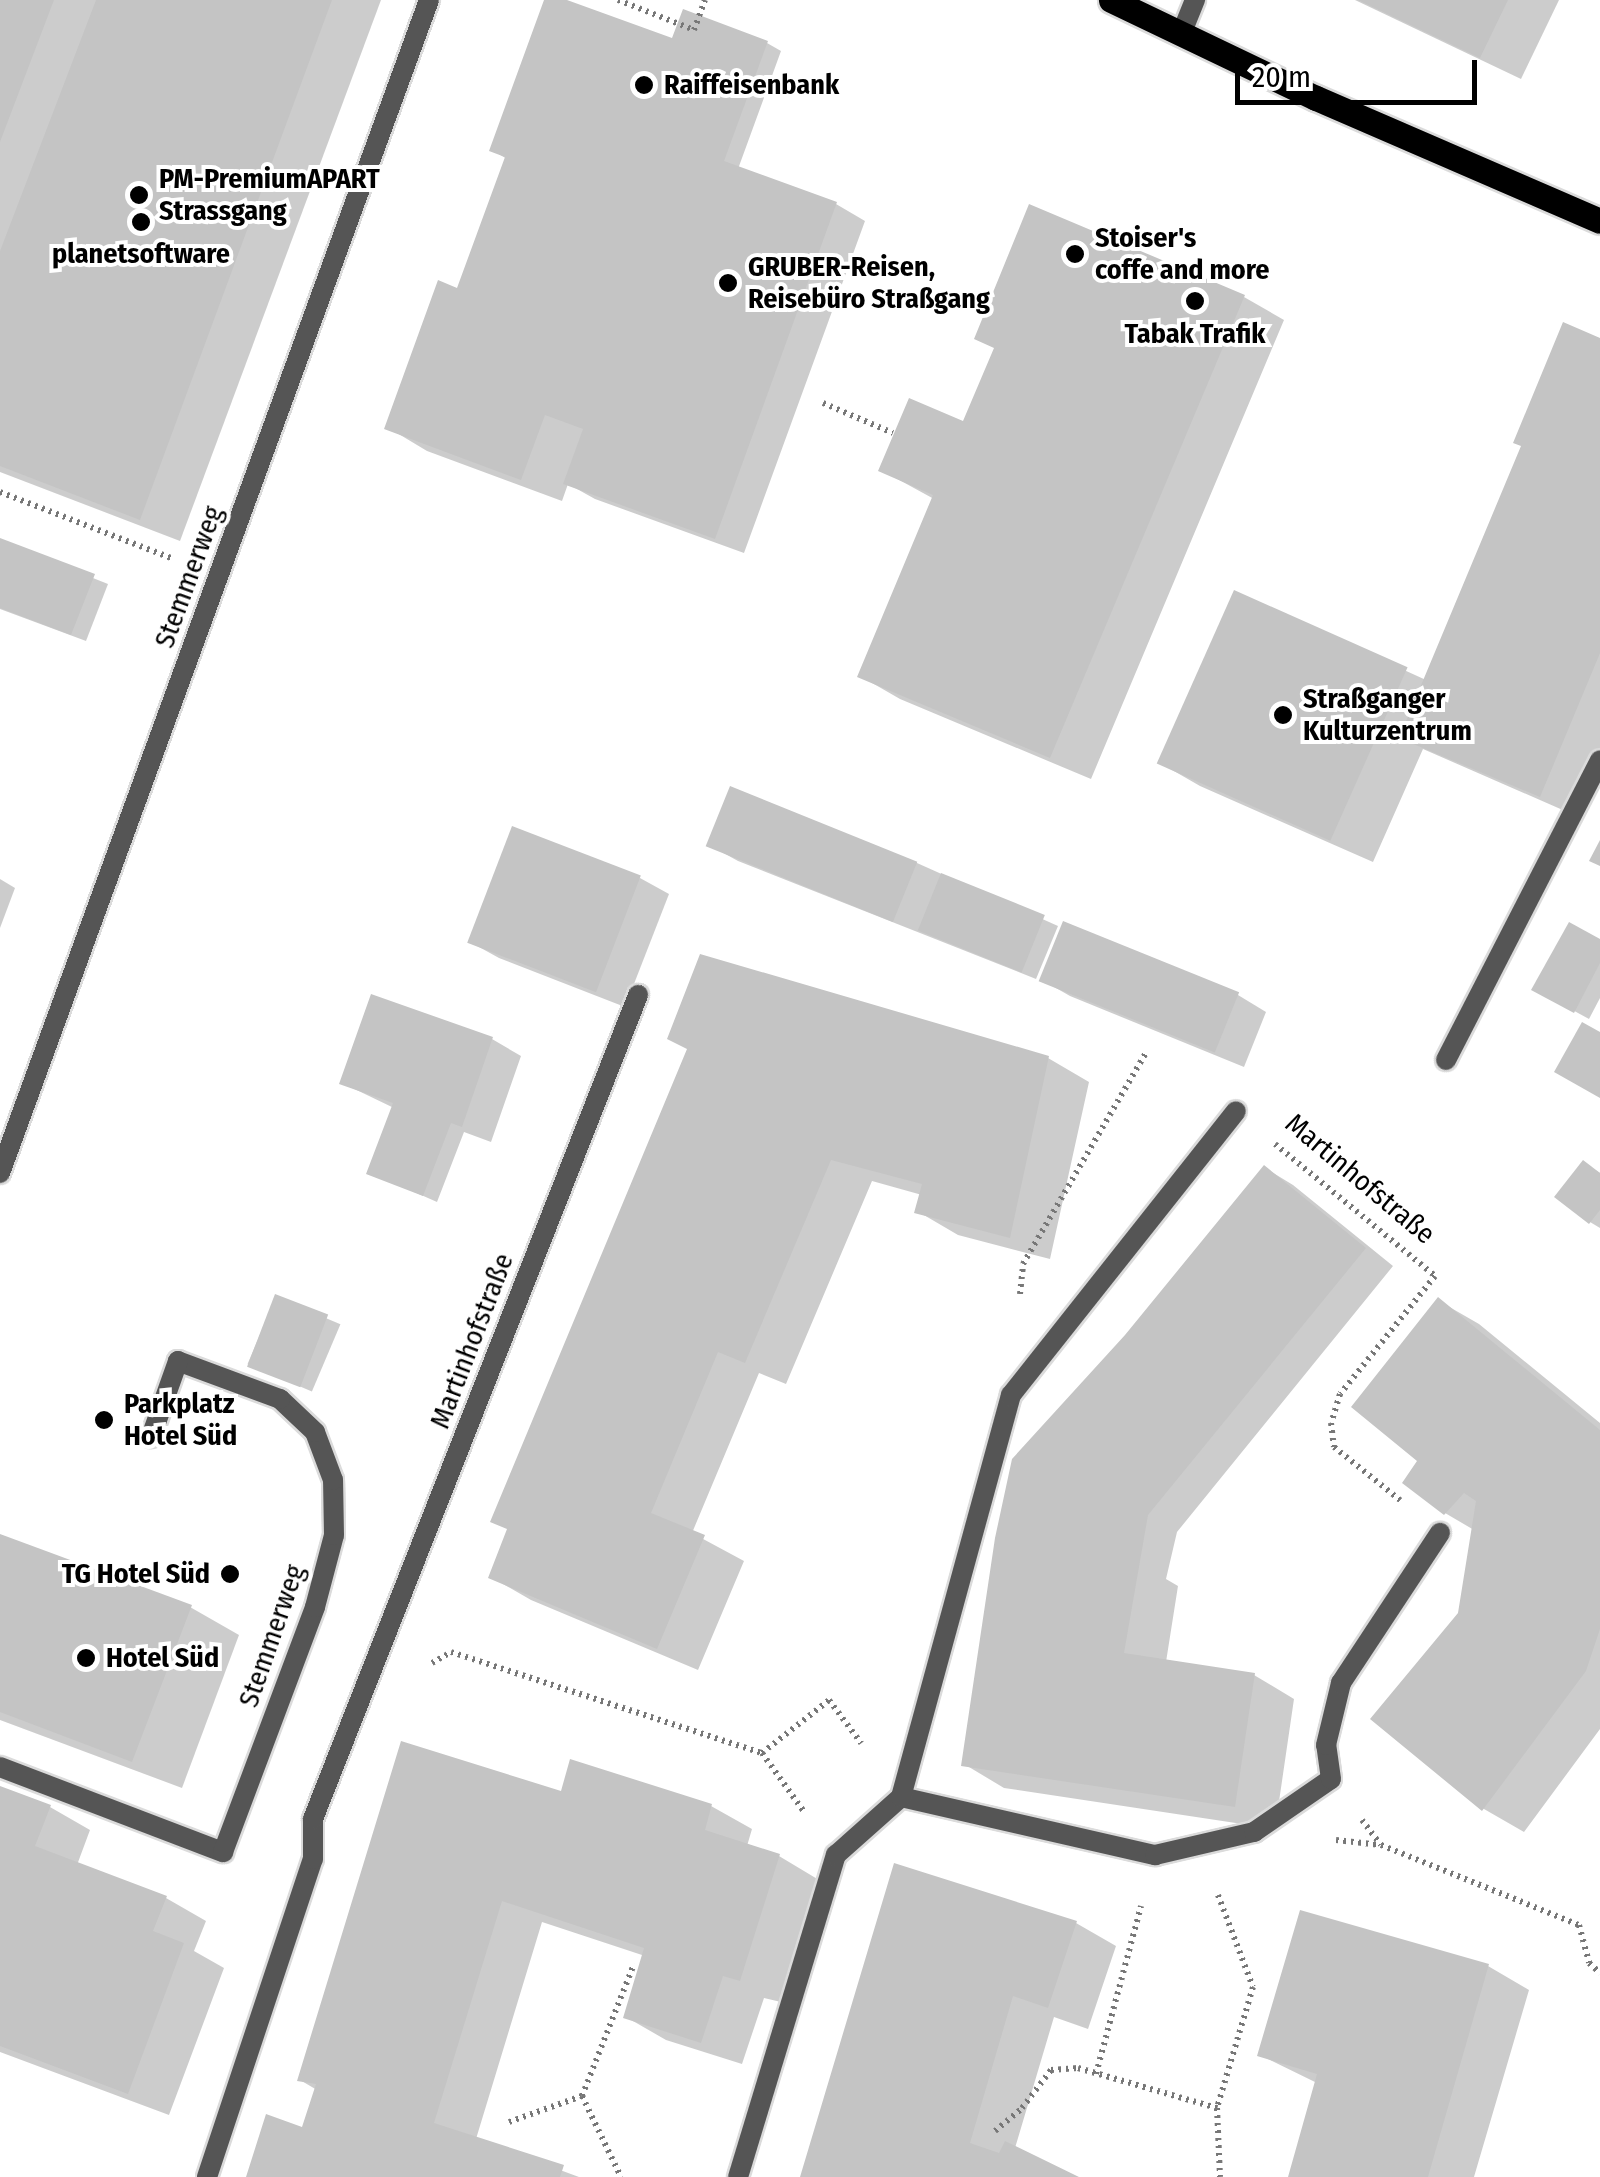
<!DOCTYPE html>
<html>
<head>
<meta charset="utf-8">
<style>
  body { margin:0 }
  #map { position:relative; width:1600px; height:2177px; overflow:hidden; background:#fff; font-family:"Fira Sans Condensed",sans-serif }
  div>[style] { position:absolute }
  .shadow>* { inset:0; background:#0003; transform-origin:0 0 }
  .building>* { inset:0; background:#c4c4c4; transform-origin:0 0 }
  .path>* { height:6px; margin-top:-3px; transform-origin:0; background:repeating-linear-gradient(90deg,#777 0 2.5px,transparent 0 7.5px) }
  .roads { filter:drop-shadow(2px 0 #dbdbdb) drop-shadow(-2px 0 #dbdbdb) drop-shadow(0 2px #dbdbdb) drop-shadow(0 -2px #dbdbdb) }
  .service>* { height:20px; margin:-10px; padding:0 10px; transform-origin:10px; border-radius:10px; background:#555 }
  .minor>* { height:20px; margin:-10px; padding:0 10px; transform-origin:10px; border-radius:10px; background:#555 }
  .primary>* { height:25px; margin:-12.5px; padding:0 12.5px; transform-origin:12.5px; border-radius:12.5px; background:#000 }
  .dots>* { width:28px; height:28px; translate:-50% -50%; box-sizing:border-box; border:5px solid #fff; border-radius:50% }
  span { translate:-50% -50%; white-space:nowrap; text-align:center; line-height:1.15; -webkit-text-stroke:8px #fff; paint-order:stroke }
  .poi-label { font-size:28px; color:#000; font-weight:700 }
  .left { translate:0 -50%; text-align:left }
  .right { translate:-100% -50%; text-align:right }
  .street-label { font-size:28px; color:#000 }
  .scale { position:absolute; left:1235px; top:60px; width:242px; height:45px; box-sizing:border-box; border:5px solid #000; border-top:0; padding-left:12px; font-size:30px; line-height:35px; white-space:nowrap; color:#000; -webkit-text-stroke:8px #fff; paint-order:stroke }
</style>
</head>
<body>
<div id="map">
  <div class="shadow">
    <div style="clip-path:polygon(0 0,381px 0,180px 541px,0 472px)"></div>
    <div style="clip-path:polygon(547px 0,560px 0,684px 45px,767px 43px,781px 51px,738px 169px,836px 204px,865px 221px,744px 553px,595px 499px,568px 484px,562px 501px,427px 451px,387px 427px,458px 291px,507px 159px,492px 150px)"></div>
    <div style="clip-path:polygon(1355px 0,1559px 0,1521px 79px)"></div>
    <div style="clip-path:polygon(1244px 297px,1284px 320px,1091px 779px,900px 699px,860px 676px,934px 499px,881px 470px,964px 424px)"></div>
    <div style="clip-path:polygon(1600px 340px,1600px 772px,1581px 818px,1423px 749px,1373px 862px,1200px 786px,1160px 763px,1235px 593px,1426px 680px)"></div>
    <div style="clip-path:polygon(0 541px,108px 584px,86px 641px,0 609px)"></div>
    <div style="clip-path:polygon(709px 845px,917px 863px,1058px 926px,1036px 979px,738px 861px)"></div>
    <div style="clip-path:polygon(640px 878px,669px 894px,625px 1007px,499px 958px,470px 942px)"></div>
    <div style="clip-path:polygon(0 879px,15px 888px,0 928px)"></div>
    <div style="clip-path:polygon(1600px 942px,1600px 998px,1589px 1019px,1534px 989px)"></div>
    <div style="clip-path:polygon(1042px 980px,1238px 995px,1266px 1012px,1244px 1067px,1070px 996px)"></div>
    <div style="clip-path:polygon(372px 997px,492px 1039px,521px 1056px,491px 1142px,464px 1132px,437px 1202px,369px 1172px,394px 1108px,342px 1083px)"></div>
    <div style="clip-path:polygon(690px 1049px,1048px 1058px,1089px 1082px,1050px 1259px,958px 1235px,917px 1211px,922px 1195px,872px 1181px,786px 1384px,759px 1373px,692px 1533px,744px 1561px,698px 1670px,531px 1600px,491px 1577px)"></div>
    <div style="clip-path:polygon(1584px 1163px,1600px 1173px,1600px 1228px,1590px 1222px)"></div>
    <div style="clip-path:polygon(1265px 1168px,1293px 1185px,1393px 1266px,1177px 1532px,1166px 1579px,1178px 1586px,1166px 1662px,1254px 1675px,1294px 1699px,1275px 1829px,1004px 1788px,964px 1764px)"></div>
    <div style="left:276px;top:1297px;width:70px;height:73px;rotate:23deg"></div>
    <div style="clip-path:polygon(1439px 1301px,1479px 1324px,1600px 1423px,1600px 1729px,1524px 1832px,1484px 1809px,1373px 1719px,1460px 1614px,1474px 1530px,1445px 1513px,1420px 1460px)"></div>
    <div style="clip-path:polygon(0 1536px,190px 1607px,239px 1635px,182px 1788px,0 1720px)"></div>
    <div style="clip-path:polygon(572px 1762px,711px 1806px,752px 1829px,747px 1846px,779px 1856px,819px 1880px,781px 2002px,764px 1998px,742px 2064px,666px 2040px,626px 2017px,645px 1956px,542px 1922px,476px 2139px,579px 2177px,249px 2177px,304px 2130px,317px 2090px,300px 2080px,563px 1794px)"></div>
    <div style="clip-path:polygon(0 1788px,50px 1807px,90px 1830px,77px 1865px,166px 1898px,206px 1921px,194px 1951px,224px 1968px,169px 2115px,0 2052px)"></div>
    <div style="clip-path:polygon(1076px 1923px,1116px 1946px,1088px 2029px,1054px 2017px,1015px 2148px,1073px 2177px,802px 2177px)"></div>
    <div style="clip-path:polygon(1488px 1966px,1529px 1990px,1474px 2177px,1290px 2177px,1317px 2083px,1260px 2055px)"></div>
  </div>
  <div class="building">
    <div style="clip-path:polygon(0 0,54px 0,0 142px)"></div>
    <div style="clip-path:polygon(96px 0,332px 0,140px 520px,0 466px,0 251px)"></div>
    <div style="clip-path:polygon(544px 0,567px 0,672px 38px,683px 9px,768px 41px,724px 161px,837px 202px,715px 539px,563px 484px,583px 429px,545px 415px,521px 480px,384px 429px,438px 280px,457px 288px,505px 157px,489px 151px)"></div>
    <div style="clip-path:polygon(1358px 0,1508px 0,1480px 58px)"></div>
    <div style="clip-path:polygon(1029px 204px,1245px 295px,1050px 758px,857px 677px,933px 495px,878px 471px,909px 398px,963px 421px,994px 348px,974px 339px)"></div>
    <div style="clip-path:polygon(1563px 322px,1600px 338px,1600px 653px,1540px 797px,1399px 738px,1521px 446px,1513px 443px)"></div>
    <div style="clip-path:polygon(0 538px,95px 574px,71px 635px,0 608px)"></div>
    <div style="left:1234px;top:590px;width:190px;height:190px;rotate:24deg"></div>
    <div style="left:730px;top:786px;width:202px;height:65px;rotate:22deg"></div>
    <div style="left:512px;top:826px;width:138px;height:125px;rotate:21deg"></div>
    <div style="clip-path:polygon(1600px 840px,1600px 866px,1589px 861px)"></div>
    <div style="left:941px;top:873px;width:112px;height:62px;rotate:22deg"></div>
    <div style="left:1063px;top:921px;width:190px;height:65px;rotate:22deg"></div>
    <div style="clip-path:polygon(1569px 922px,1600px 939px,1600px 963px,1574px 1013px,1531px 990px)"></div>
    <div style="clip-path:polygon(700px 954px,1049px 1056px,1010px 1238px,914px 1213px,922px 1184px,831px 1160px,745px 1363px,718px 1352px,651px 1513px,705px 1535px,657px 1649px,488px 1578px,507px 1529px,490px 1522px,687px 1049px,667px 1039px)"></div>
    <div style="clip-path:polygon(371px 994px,493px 1037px,462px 1127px,451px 1123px,423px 1196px,366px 1174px,393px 1103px,339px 1084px)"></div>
    <div style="clip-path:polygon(1582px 1022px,1600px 1032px,1600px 1098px,1554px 1072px)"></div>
    <div style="clip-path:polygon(1583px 1160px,1600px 1173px,1600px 1210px,1589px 1224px,1554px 1197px)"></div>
    <div style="clip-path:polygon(1264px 1165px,1366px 1248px,1148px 1515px,1124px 1653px,1255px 1673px,1235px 1807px,961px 1766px,995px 1538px,1012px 1459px,1125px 1335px)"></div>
    <div style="left:275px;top:1294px;width:57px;height:78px;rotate:21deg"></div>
    <div style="clip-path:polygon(1438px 1297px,1600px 1430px,1600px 1629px,1586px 1671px,1482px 1811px,1370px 1719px,1458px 1613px,1476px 1501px,1464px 1493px,1444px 1515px,1402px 1483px,1417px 1461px,1351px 1407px)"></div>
    <div style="clip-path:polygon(0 1534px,192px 1605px,132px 1762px,0 1712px)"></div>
    <div style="clip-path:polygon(401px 1741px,561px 1791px,570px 1759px,712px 1804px,705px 1830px,780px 1854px,740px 1981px,723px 1976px,701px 2043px,623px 2018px,644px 1948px,502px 1901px,434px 2123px,564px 2165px,560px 2177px,246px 2177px,266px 2114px,302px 2127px,316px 2084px,297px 2081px)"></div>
    <div style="clip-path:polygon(0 1786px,51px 1805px,35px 1846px,167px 1896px,153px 1931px,184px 1943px,128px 2094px,0 2046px)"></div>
    <div style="clip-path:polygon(894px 1863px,1077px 1921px,1048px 2008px,1013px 1996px,970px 2143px,999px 2153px,1005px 2141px,1079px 2177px,800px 2177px)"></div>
    <div style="clip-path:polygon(1300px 1910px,1489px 1964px,1428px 2177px,1288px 2177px,1317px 2074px,1257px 2056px)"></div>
  </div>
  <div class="path">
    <div style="left:618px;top:0;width:82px;rotate:21.5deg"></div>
    <div style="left:694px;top:30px;width:32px;rotate:-70deg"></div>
    <div style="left:823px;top:403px;width:76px;rotate:23.2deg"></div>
    <div style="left:0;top:492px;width:183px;rotate:21.1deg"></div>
    <div style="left:1275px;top:1144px;width:207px;rotate:39.5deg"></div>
    <div style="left:1435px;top:1276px;width:151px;rotate:128.8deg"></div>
    <div style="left:1340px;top:1394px;width:30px;rotate:107deg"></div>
    <div style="left:1331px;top:1423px;width:24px;rotate:83deg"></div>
    <div style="left:1334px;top:1447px;width:85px;rotate:38.8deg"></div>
    <div style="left:1020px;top:1294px;width:30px;rotate:-84deg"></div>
    <div style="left:1023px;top:1264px;width:244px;rotate:-59.8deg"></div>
    <div style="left:432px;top:1663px;width:22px;rotate:-30deg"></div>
    <div style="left:451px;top:1652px;width:327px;rotate:18deg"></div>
    <div style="left:762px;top:1753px;width:85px;rotate:-38.3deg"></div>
    <div style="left:829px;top:1700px;width:54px;rotate:53.3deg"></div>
    <div style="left:762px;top:1753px;width:74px;rotate:54.4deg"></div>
    <div style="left:1362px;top:1820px;width:31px;rotate:53deg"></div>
    <div style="left:1381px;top:1845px;width:214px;rotate:22deg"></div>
    <div style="left:1579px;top:1925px;width:39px;rotate:75deg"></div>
    <div style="left:1589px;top:1963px;width:15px;rotate:42deg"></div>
    <div style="left:1336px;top:1840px;width:45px;rotate:6.3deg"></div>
    <div style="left:1218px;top:1895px;width:98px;rotate:69.2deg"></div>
    <div style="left:1253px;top:1987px;width:126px;rotate:106.6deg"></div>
    <div style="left:1217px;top:2108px;width:69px;rotate:87.5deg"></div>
    <div style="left:1096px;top:2074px;width:174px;rotate:-75deg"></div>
    <div style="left:582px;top:2096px;width:142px;rotate:-68.5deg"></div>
    <div style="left:509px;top:2122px;width:77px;rotate:-19.6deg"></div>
    <div style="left:582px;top:2096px;width:90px;rotate:64.3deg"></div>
    <div style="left:995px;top:2131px;width:35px;rotate:-40deg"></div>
    <div style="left:1022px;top:2108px;width:48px;rotate:-52.7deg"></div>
    <div style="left:1051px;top:2070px;width:27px;rotate:-4deg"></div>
    <div style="left:1078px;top:2068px;width:145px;rotate:16.1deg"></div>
  </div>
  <div class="roads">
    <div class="service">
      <div style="left:1182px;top:32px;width:35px;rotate:-68deg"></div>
      <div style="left:1446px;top:1060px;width:337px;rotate:-62.8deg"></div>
      <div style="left:0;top:1767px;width:239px;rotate:20.9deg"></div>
      <div style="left:223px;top:1852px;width:262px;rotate:-69.4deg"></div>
      <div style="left:315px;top:1607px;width:74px;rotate:-75.2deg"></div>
      <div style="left:334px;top:1535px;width:55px;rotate:-91deg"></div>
      <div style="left:333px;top:1480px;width:51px;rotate:-110.6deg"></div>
      <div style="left:315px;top:1432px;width:48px;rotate:-136.7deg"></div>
      <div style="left:280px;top:1399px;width:109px;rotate:-159.6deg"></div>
      <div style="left:178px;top:1361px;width:81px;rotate:109.6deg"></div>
    </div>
    <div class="minor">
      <div style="left:0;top:1173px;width:1249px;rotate:-69.91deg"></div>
      <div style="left:901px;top:1797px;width:261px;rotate:12.9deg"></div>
      <div style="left:1155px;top:1855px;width:102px;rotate:-13.1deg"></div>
      <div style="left:1254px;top:1832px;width:93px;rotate:-34.5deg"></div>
      <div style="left:1331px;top:1779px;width:34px;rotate:-98deg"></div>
      <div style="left:1326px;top:1745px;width:64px;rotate:-76.4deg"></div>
      <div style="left:1341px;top:1683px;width:180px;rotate:-56.6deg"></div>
      <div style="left:207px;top:2177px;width:335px;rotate:-71.6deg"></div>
      <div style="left:313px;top:1859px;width:40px;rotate:-90deg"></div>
      <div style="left:313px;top:1819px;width:886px;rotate:-68.47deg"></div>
      <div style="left:738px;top:2177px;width:337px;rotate:-73.1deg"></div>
      <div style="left:836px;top:1855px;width:87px;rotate:-41.7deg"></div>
      <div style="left:901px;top:1797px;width:417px;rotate:-74.7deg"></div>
      <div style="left:1011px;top:1395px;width:362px;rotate:-51.6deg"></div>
    </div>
    <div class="primary">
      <div style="left:1111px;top:0;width:227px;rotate:25.6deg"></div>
      <div style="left:1316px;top:98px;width:309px;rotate:23.4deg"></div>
    </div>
  </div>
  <div class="dots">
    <div style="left:644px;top:85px;background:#000"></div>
    <div style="left:139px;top:195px;background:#000"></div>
    <div style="left:141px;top:222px;background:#000"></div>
    <div style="left:1075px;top:254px;background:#000"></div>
    <div style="left:728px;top:283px;background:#000"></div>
    <div style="left:1195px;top:301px;background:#000"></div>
    <div style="left:1283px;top:715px;background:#000"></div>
    <div style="left:104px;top:1420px;background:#000"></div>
    <div style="left:230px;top:1574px;background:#000"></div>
    <div style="left:86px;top:1658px;background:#000"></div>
  </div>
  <div class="poi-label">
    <span class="left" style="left:664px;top:85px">Raiffeisenbank</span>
    <span class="left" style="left:159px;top:195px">PM-PremiumAPART<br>Strassgang</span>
    <span class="left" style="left:1095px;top:254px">Stoiser's<br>coffe and more</span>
    <span style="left:141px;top:254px">planetsoftware</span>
    <span class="left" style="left:748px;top:283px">GRUBER-Reisen,<br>Reisebüro Straßgang</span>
    <span style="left:1195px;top:334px">Tabak Trafik</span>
    <span class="left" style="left:1303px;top:715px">Straßganger<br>Kulturzentrum</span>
    <span class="left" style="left:124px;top:1420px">Parkplatz<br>Hotel Süd</span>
    <span class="right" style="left:210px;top:1574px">TG Hotel Süd</span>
    <span class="left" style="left:106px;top:1658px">Hotel Süd</span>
  </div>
  <div class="street-label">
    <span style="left:189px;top:577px;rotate:-70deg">Stemmerweg</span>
    <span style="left:1360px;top:1179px;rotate:40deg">Martinhofstraße</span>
    <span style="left:472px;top:1341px;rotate:-69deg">Martinhofstraße</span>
    <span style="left:272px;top:1636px;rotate:-71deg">Stemmerweg</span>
  </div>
  <div class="scale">20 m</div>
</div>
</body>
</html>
